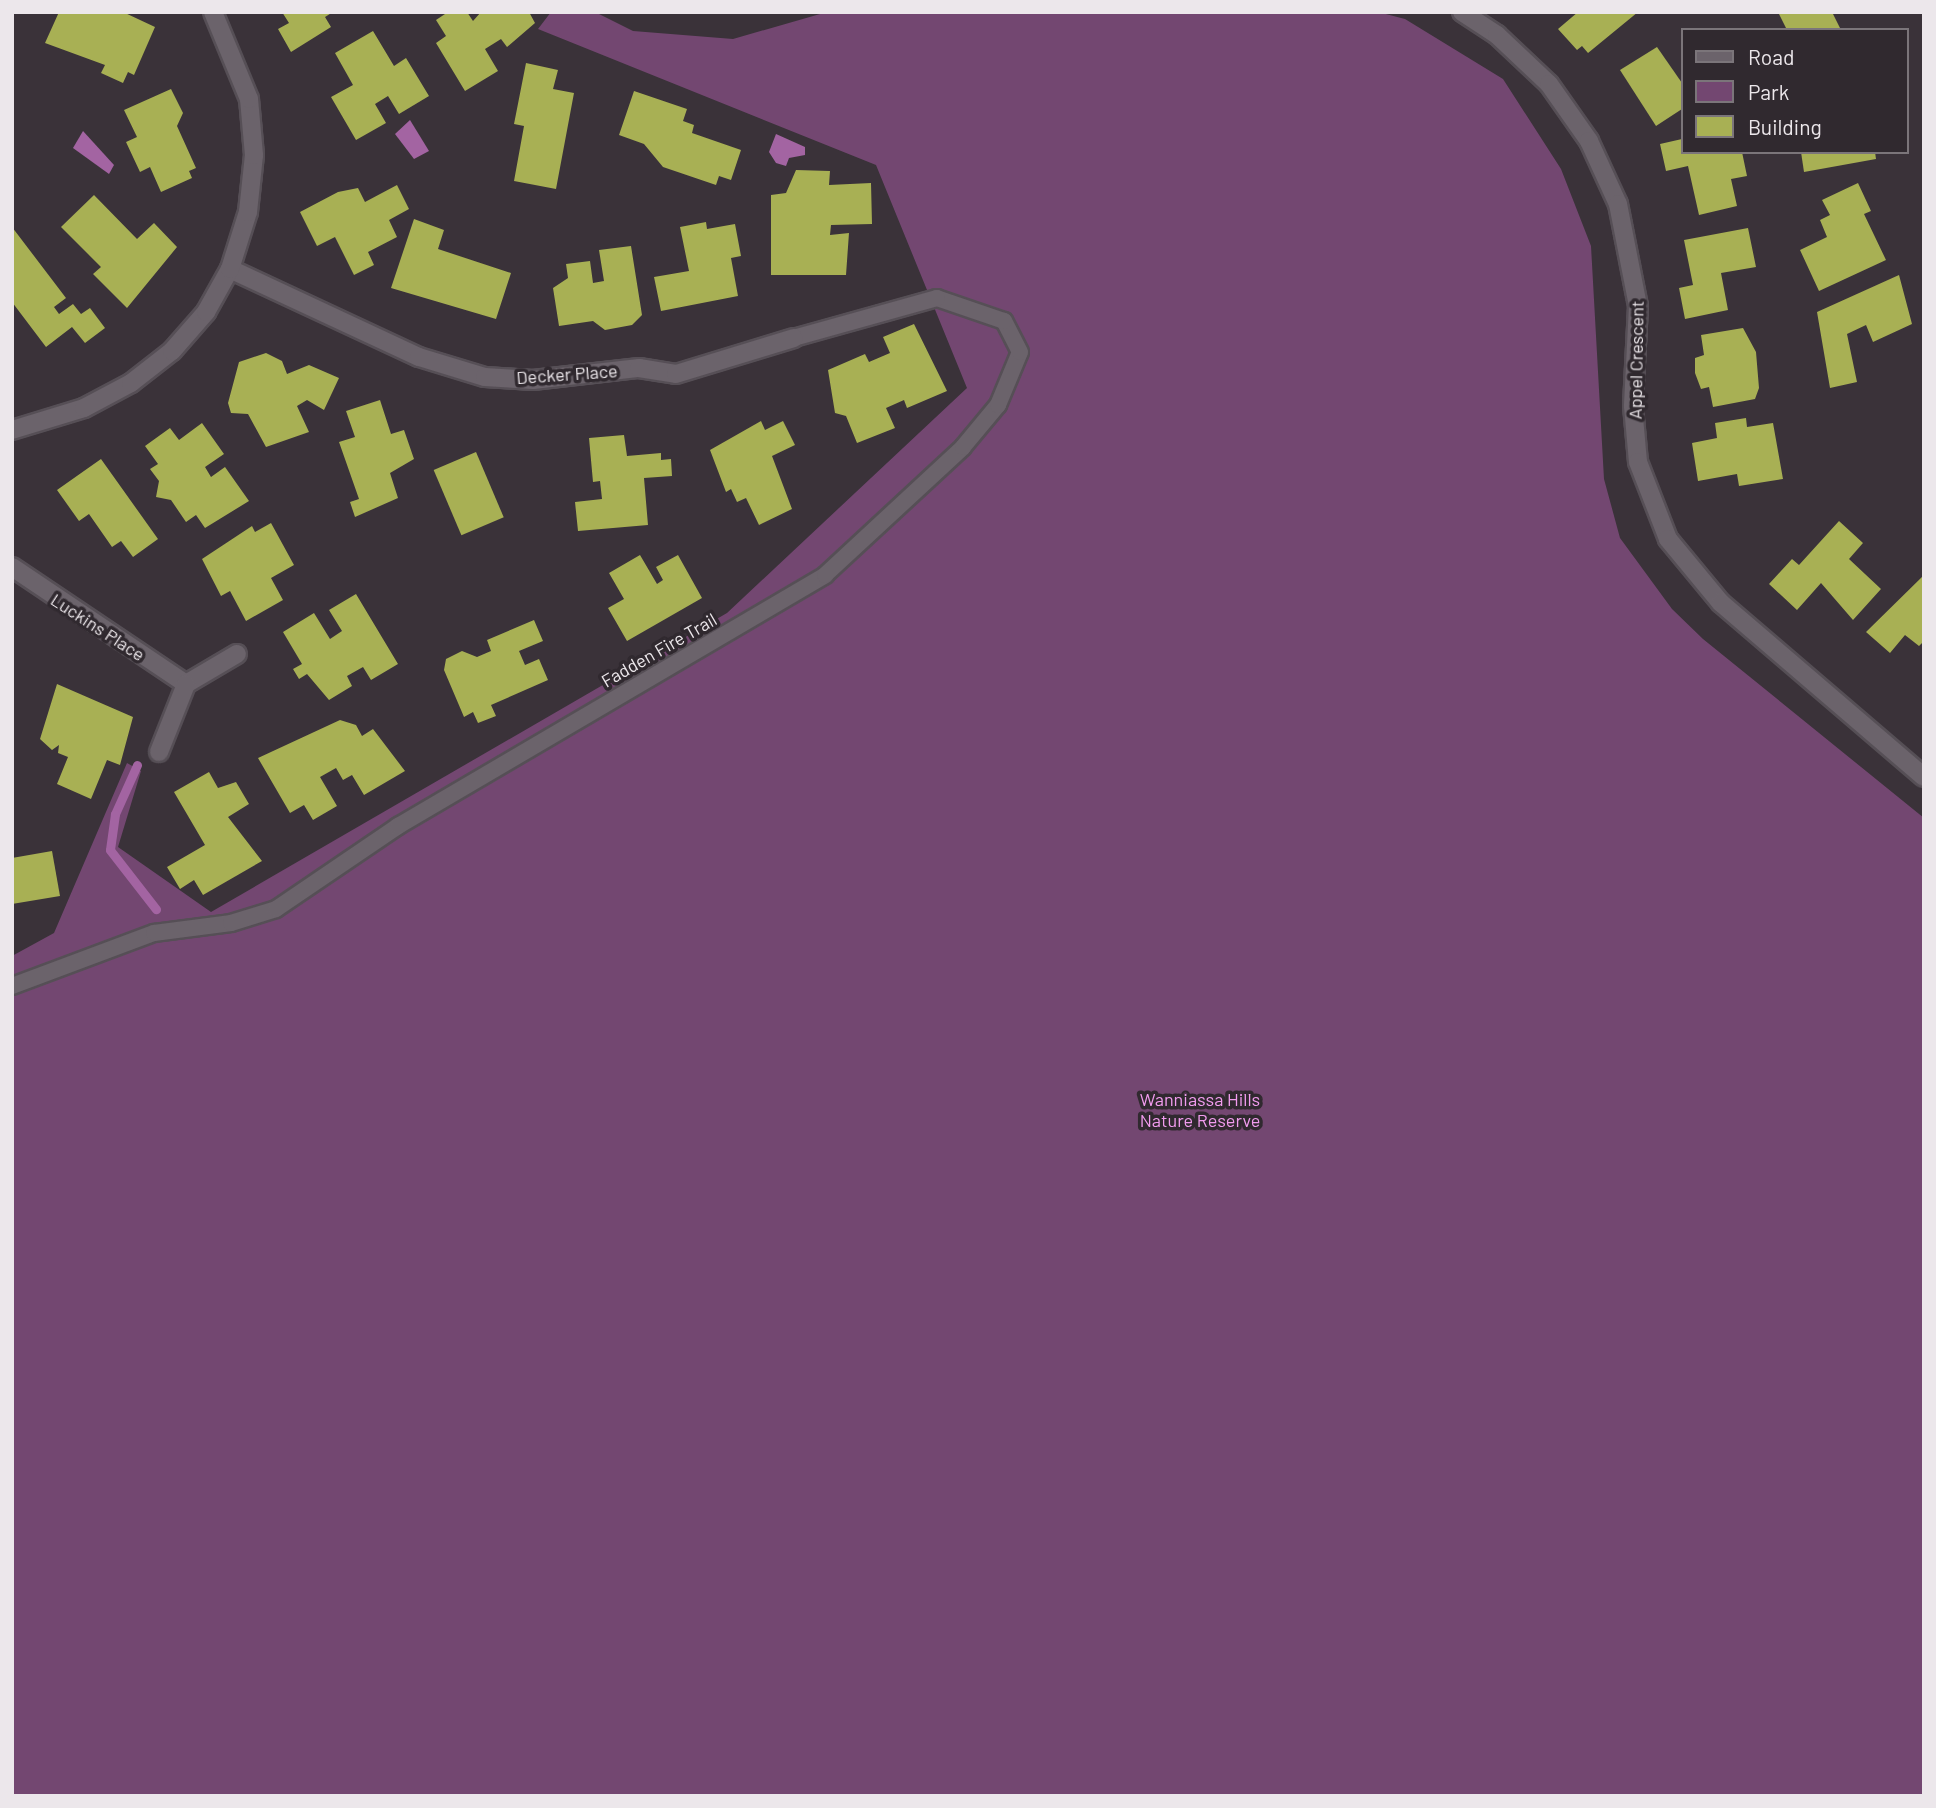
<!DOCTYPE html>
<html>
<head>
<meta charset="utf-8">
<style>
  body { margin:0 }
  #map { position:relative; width:1936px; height:1808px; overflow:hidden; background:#3a3239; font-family:Barlow,sans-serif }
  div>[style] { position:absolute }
  .green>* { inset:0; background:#734771 }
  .water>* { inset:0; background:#a364a2 }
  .stream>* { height:9px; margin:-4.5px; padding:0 4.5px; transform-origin:4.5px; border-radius:4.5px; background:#a364a2 }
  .building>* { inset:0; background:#a8b054; transform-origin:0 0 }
  .roads { filter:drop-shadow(2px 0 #564f56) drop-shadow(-2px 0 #564f56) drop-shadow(0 2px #564f56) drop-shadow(0 -2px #564f56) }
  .service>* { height:16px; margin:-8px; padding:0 8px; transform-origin:8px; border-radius:8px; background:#6b636b }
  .minor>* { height:18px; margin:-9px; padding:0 9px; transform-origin:9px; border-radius:9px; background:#6b636b }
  span { translate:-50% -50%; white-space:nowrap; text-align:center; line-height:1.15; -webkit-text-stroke:7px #30292f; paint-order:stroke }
  .street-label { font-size:18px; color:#ece7eb }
  .park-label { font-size:18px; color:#f29cef }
  .frame { position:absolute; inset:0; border:14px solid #ece7eb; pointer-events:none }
  .legend { position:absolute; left:1681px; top:28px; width:228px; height:126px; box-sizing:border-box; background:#30292f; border:2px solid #7b757a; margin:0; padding:9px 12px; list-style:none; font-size:21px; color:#ece7eb }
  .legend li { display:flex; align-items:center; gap:14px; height:35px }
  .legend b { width:35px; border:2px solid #7b757a }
</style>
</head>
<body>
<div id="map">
  <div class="green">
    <div style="clip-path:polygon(551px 12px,595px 12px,633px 31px,733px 39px,827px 12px,1378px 12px,1405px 19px,1503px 79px,1561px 169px,1591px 246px,1604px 479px,1620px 538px,1672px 609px,1703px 639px,1924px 818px,1924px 1796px,12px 1796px,12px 956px,54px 933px,127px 763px,141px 771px,118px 847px,211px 912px,727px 613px,967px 388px,876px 165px,538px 29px)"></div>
  </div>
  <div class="water">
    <div style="clip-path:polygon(410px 120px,429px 151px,414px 159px,395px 134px)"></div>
    <div style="clip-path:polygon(83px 131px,114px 165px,109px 174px,73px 148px)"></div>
    <div style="clip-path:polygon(776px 134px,805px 147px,805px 155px,789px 158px,786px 166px,776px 163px,769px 152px)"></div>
  </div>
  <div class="stream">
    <div style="left:137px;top:765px;width:54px;rotate:114.2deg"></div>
    <div style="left:115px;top:814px;width:36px;rotate:98deg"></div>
    <div style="left:110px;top:850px;width:75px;rotate:52.1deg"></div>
  </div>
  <div class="building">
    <div style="clip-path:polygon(59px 12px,123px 12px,155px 27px,134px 75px,128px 72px,123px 83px,101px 73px,105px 65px,45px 43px)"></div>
    <div style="clip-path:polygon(282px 12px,333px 12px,325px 17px,331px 27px,291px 52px,278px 29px,289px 23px)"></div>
    <div style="clip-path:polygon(448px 12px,467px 12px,473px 21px,481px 12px,529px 12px,535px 23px,507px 47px,501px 39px,485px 49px,498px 71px,465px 91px,436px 43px,446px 36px,436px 20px)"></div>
    <div style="clip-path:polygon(1578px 12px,1638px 12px,1588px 53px,1582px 46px,1577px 50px,1558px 29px)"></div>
    <div style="clip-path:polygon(1778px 12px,1832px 12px,1841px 30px,1787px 30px)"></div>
    <div style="clip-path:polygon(373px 31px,394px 66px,406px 58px,429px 96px,399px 114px,388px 96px,375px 104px,386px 123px,356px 140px,331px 97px,353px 85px,335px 53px)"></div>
    <div style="clip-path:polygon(1657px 47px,1682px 83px,1682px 109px,1656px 126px,1620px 70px)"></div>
    <div style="clip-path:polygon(526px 63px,558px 70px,553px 89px,574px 93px,556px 189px,514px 181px,524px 126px,514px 124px)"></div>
    <div style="clip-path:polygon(171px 89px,183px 113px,177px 126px,196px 168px,189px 171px,192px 178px,161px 192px,150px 167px,140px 172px,126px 142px,137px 137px,124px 110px)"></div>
    <div style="clip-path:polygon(634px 91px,687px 109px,683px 121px,694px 125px,692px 133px,741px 150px,731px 180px,719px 176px,716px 185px,663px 167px,644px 144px,619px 135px)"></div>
    <div style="clip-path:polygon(1682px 139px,1682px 152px,1742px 152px,1747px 176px,1731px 179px,1737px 206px,1699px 215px,1688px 166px,1666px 171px,1660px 144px)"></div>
    <div style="clip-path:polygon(1801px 152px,1875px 152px,1876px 159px,1804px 172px)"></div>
    <div style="clip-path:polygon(796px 170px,830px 171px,829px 185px,871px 183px,872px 224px,831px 225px,830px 235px,849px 233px,846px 275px,771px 275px,771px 195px,786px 193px)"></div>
    <div style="clip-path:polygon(1858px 183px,1871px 211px,1864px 214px,1886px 260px,1819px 291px,1800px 250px,1827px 237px,1820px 220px,1830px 215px,1822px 200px)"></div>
    <div style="clip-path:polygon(397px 185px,409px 209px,389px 220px,397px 237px,368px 252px,374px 265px,354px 275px,335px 237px,317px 246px,300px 212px,338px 192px,358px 188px,365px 202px)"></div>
    <div style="clip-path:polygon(94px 195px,137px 239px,154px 223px,177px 247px,127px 308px,93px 274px,101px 267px,61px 227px)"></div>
    <div style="clip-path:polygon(414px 219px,444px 230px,438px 249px,511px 273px,496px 319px,391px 288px)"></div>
    <div style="clip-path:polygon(706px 222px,707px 229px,735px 224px,741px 256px,731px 258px,738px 296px,661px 311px,654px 277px,689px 271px,680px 227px)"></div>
    <div style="clip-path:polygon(12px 227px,66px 298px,54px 307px,59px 314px,73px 304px,81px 314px,90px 308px,105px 328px,85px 343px,72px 327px,46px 347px,12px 302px)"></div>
    <div style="clip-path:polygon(1748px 228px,1756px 267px,1721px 273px,1728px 310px,1685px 319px,1679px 288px,1693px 285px,1684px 240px)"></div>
    <div style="clip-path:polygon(631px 246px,642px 315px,632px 325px,605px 330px,593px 321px,559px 326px,553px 288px,568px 278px,566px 264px,590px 261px,593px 283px,604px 281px,599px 250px)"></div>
    <div style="clip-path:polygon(1899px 275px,1912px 324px,1873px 342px,1866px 325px,1847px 334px,1857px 382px,1830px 388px,1817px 312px)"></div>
    <div style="clip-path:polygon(914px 324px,947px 391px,907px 408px,904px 400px,886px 408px,895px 428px,857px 443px,846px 416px,835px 413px,828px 370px,865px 354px,869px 362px,890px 353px,883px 337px)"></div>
    <div style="clip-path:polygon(1743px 328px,1756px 352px,1759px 388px,1755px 399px,1713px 407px,1709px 387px,1701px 389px,1695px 373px,1695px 358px,1704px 355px,1701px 335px)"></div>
    <div style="clip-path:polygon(266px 353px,282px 361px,287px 374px,309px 365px,339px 378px,324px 410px,307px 400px,297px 406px,309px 432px,266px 447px,248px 414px,231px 413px,228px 403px,239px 362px)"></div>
    <div style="clip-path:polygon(380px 400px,391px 434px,404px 430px,414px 459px,390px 473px,398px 498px,355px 517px,350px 502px,359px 499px,339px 442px,355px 437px,346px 411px)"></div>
    <div style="clip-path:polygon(1746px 418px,1747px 427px,1773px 423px,1783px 479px,1739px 486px,1737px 474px,1698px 481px,1692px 443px,1717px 438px,1715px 423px)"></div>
    <div style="clip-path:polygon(761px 421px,765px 430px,783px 421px,795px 445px,772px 456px,792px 509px,759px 525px,746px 498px,737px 502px,731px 489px,726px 492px,710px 450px)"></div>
    <div style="clip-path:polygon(202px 423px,224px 454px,205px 467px,211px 477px,225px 467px,249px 501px,205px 528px,196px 515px,186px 522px,171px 500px,156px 497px,159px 481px,150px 469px,158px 464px,145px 446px,170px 428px,179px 440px)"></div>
    <div style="clip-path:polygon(624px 435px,627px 456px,661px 453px,661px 460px,671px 459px,672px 476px,644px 478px,648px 525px,578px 531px,575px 502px,602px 499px,600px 481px,593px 482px,589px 438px)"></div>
    <div style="left:476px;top:452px;width:71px;height:46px;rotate:67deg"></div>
    <div style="clip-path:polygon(101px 459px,158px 539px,133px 557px,121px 541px,112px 547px,89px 514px,79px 521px,57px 490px)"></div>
    <div style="clip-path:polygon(1839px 521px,1863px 543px,1849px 559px,1881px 589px,1853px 620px,1821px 583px,1797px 610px,1769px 584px,1792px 559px,1799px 565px)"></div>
    <div style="clip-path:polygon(271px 523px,294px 565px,271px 578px,283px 600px,246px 621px,230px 591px,221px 596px,202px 559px,252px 526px,255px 532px)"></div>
    <div style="clip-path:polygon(640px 555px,657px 584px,663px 580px,656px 567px,678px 555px,702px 598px,627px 641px,608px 608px,624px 599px,609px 573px)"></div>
    <div style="clip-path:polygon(1924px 575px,1924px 641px,1919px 646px,1905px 635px,1890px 653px,1866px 632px)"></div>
    <div style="clip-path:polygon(356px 594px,398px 664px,371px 680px,363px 667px,347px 676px,352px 686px,329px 700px,307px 674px,299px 679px,293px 669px,302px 664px,283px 632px,314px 613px,330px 639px,342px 631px,329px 610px)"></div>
    <div style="clip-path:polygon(534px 620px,543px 641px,519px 651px,525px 665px,539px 659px,548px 680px,491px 705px,496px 716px,478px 723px,473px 712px,464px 717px,444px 670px,446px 659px,462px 651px,477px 657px,491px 651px,487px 640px)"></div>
    <div style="clip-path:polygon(57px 684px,133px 717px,120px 765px,107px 760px,91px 799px,57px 784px,68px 757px,58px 753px,59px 745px,52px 750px,40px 739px)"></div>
    <div style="clip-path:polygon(340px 720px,356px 725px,362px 736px,373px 729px,405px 771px,364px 795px,352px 775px,343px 780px,336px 768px,320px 777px,337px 806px,313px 820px,304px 805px,290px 813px,258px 758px)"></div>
    <div style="clip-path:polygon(209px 772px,218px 788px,236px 782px,249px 804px,228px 817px,262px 861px,203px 895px,194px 880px,180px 889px,167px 867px,205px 845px,174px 792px)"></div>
    <div style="clip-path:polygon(52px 851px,60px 896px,12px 904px,12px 858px)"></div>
  </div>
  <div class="roads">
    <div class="service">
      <div style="left:12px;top:986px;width:152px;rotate:-20.5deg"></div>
      <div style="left:154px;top:933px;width:78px;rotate:-7.4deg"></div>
      <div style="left:231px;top:923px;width:47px;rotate:-17.3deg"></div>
      <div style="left:276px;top:909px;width:148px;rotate:-34.2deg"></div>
      <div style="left:398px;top:826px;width:495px;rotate:-30.4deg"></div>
      <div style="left:825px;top:575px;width:188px;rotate:-42.8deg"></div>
      <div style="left:963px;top:447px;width:55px;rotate:-50.2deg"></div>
      <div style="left:998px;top:405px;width:57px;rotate:-67.5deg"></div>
      <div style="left:1020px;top:352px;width:35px;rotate:-117deg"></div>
      <div style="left:1004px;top:321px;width:71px;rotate:-161.1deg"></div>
      <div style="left:937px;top:298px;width:148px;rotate:164.4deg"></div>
    </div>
    <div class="minor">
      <div style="left:1462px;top:12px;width:42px;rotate:33.3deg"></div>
      <div style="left:1497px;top:35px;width:71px;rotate:43.3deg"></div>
      <div style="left:1549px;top:84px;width:70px;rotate:54.9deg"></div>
      <div style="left:1589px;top:141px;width:69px;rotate:65.3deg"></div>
      <div style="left:1618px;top:204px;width:104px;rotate:78.9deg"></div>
      <div style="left:1638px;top:306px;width:100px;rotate:92.9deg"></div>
      <div style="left:1633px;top:406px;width:56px;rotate:84.9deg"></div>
      <div style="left:1638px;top:462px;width:83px;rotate:68.7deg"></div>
      <div style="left:1668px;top:539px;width:83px;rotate:50.4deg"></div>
      <div style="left:1721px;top:603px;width:267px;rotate:40.6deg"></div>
      <div style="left:230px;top:269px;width:208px;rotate:25deg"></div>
      <div style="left:419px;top:357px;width:69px;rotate:16.9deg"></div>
      <div style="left:485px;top:377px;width:48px;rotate:3.6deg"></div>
      <div style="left:533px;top:380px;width:107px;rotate:-6.5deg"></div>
      <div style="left:639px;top:368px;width:37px;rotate:9deg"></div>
      <div style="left:676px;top:374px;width:123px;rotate:-17deg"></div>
      <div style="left:12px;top:430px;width:75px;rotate:-17deg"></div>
      <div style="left:84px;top:408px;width:53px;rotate:-28deg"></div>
      <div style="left:131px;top:383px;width:52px;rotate:-38deg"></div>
      <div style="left:172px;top:351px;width:52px;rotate:-48.9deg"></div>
      <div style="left:206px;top:312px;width:49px;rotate:-60.8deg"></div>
      <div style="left:230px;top:269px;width:60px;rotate:-72.5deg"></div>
      <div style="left:248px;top:212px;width:57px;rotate:-84deg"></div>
      <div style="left:254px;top:155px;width:56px;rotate:-95.1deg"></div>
      <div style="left:249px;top:99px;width:94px;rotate:-112.5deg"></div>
      <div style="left:12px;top:567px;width:210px;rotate:33.9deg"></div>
      <div style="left:186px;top:684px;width:59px;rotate:-30.5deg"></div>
      <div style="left:159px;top:752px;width:73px;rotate:-68.3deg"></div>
    </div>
  </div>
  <div class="street-label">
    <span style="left:1636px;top:360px;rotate:-89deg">Appel Crescent</span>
    <span style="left:567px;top:374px;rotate:-4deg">Decker Place</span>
    <span style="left:98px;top:627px;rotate:33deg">Luckins Place</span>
    <span style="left:659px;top:650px;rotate:-30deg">Fadden Fire Trail</span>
  </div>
  <div class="park-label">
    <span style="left:1200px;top:1110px">Wanniassa Hills<br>Nature Reserve</span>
  </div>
  <div class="frame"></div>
  <ul class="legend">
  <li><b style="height:9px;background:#6b636b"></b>Road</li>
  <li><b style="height:19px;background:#734771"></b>Park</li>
  <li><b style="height:19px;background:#a8b054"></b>Building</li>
  </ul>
</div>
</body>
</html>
